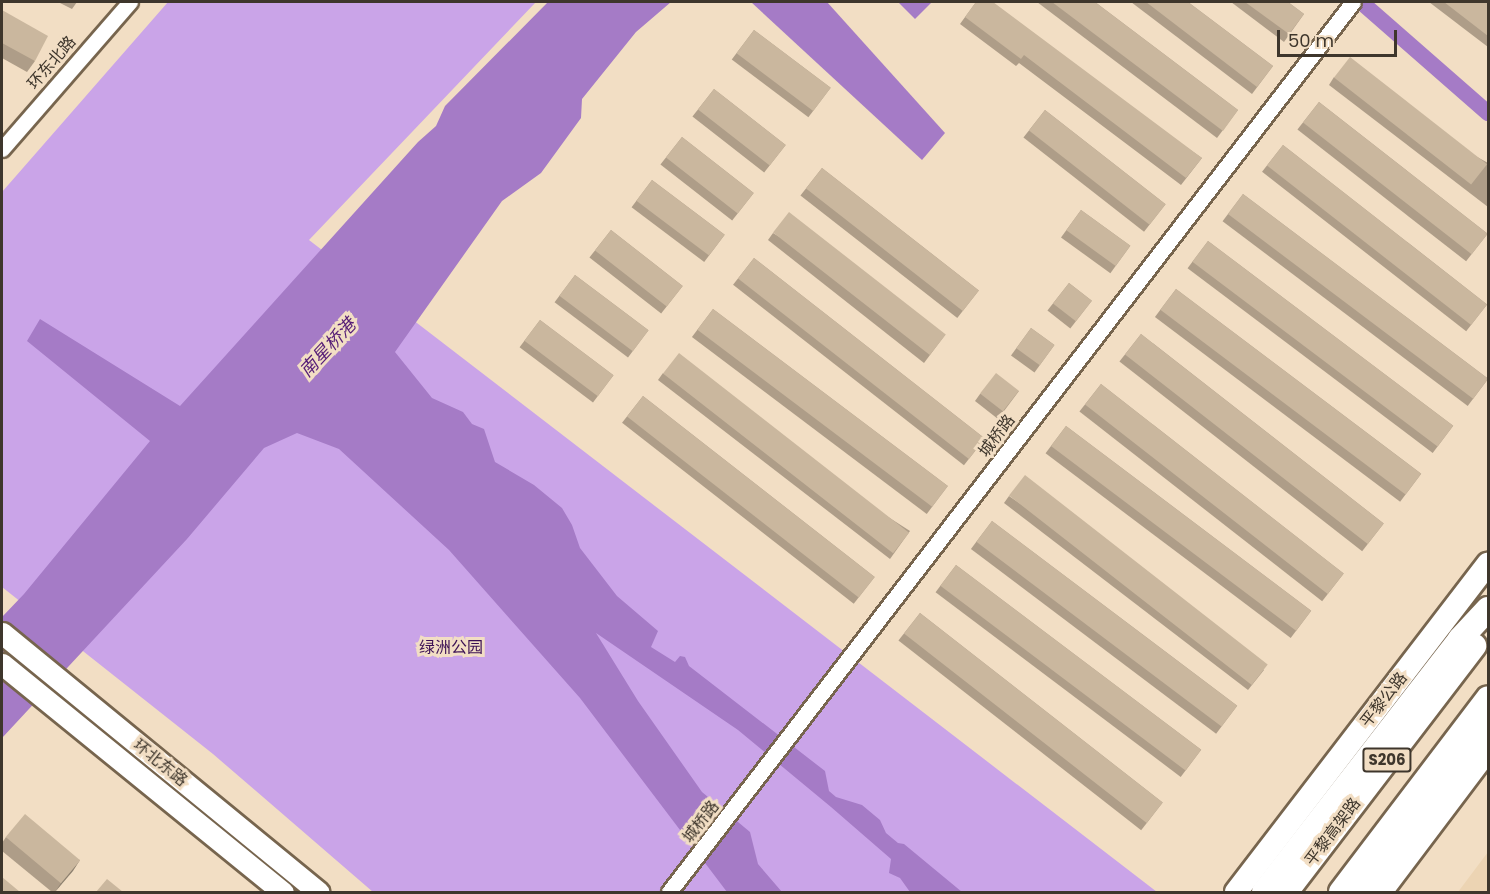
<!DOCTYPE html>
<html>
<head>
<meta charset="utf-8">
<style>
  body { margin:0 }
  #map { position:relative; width:1490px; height:894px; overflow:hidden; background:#f2dec4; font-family:Poppins,"Noto Sans SC",sans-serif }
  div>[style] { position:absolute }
  .built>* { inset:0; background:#ecd4b3 }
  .green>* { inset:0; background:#caa4e8 }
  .water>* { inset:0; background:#a57bc6 }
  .canal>* { height:16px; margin:-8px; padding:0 8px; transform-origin:8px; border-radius:8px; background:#a57bc6 }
  .roads { filter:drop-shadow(2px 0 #77654e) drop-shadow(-2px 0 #77654e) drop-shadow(0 2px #77654e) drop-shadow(0 -2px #77654e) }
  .minor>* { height:15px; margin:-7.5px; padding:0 7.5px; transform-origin:7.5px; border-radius:7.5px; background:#fff }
  .secondary>* { height:21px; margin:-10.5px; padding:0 10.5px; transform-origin:10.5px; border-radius:10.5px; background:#fff }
  .primary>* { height:22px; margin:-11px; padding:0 11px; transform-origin:11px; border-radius:11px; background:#fff }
  .trunk>* { height:24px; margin:-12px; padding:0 12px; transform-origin:12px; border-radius:12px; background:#fff }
  .wall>* { inset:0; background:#ae9d88; transform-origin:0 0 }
  .shaded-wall>* { inset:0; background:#8d806f }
  .building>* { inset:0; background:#cab79e; transform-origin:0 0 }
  span { translate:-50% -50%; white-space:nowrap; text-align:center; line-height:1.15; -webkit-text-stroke:6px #f2dec4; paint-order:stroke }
  .shield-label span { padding:2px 4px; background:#f2dec4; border:2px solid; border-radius:4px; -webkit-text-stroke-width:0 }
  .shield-label { font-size:15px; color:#3e362c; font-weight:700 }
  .street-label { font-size:16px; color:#3e362c }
  .park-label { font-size:16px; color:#3a0f53 }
  .water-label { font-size:18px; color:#541b76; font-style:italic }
  .frame { position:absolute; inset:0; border:3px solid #3e362c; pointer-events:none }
  .scale { position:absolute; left:1277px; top:30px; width:120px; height:27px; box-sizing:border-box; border:3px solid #3e362c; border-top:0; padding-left:8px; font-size:18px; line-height:21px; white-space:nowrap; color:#3e362c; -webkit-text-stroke:4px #f2dec4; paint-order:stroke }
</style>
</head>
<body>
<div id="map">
  <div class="built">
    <div style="clip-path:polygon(1488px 852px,1488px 892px,1458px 892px)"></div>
  </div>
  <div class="green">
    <div style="clip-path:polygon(168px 2px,536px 2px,309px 240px,1157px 892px,373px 892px,213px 754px,2px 587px,2px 192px)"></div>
  </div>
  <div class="water">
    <div style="clip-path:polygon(548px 2px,671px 2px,636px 32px,582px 99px,581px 118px,541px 173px,502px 201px,395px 352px,432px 398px,463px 412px,472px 424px,484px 429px,495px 462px,534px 485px,562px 508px,572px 525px,580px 548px,617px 596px,658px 631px,651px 647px,675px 662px,680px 656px,685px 657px,689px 666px,825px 771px,829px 791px,836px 797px,862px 805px,880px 820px,886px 833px,898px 843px,904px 844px,962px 892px,910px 892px,900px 878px,889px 873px,891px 859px,831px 807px,738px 730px,596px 633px,638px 701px,702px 792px,750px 832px,758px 864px,782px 892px,727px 892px,580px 698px,449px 550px,339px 449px,297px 433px,264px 448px,187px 539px,2px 738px,2px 617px,24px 594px,150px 441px,27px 341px,40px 319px,180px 406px,418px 142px,436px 126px,445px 106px)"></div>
    <div style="clip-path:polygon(751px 2px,827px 2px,945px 133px,922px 160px)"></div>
    <div style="clip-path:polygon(898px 2px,932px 2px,915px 19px)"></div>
  </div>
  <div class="canal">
    <div style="left:1361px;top:2px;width:169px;rotate:41.2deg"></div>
  </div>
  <div class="roads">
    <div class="minor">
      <div style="left:2px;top:149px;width:195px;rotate:-49deg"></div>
      <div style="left:669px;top:892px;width:1122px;rotate:-52.46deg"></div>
    </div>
    <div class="secondary">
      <div style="left:2px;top:633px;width:409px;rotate:39.3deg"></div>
      <div style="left:2px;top:664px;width:362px;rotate:39.1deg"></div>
    </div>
    <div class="primary">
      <div style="left:1236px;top:892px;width:414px;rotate:-52.5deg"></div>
      <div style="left:1381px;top:892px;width:178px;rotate:-53deg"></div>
    </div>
    <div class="trunk">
      <div style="left:1264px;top:892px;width:320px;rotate:-52.2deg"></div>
      <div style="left:1460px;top:639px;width:41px;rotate:-47deg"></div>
      <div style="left:1286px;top:892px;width:310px;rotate:-52.6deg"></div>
      <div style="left:1341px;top:892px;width:243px;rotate:-52.8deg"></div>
      <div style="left:1363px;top:892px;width:207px;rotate:-52.9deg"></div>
    </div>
  </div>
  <div class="wall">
    <div style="clip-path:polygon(58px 2px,77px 2px,72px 9px)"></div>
    <div style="clip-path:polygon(976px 2px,1202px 158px,1181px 185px,1019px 63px,1016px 66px,960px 24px)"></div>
    <div style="clip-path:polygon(1037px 2px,1095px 2px,1238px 110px,1217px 138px)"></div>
    <div style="clip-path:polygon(1131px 2px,1188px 2px,1273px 66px,1252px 94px)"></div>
    <div style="clip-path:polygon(1231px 2px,1288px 2px,1304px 14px,1284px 42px)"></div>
    <div style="clip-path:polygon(1429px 2px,1486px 2px,1488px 4px,1488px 47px)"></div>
    <div style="clip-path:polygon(2px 10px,35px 61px,27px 72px,2px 58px)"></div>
    <div style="left:754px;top:30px;width:96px;height:37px;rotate:37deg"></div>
    <div style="clip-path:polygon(1334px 77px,1488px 163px,1488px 207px,1329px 85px)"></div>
    <div style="left:714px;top:89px;width:91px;height:35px;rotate:38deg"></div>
    <div style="left:1319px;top:102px;width:214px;height:35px;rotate:38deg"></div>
    <div style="left:1045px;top:110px;width:153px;height:35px;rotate:38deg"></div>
    <div style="left:682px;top:137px;width:91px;height:35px;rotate:38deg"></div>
    <div style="left:1283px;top:145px;width:259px;height:34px;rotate:38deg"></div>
    <div style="left:822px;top:168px;width:199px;height:35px;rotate:38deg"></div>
    <div style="left:652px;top:180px;width:91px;height:34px;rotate:37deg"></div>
    <div style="left:1243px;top:194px;width:307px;height:34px;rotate:37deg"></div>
    <div style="left:1081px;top:210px;width:61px;height:34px;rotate:36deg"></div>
    <div style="left:611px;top:230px;width:91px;height:35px;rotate:38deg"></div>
    <div style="clip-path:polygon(773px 233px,945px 335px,924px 363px,768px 240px)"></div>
    <div style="left:1208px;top:241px;width:307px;height:34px;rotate:37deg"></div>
    <div style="left:754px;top:258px;width:293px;height:34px;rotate:38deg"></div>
    <div style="left:575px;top:275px;width:92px;height:34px;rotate:37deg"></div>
    <div style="left:1069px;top:283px;width:29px;height:35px;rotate:38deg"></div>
    <div style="left:1176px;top:289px;width:307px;height:35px;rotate:37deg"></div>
    <div style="left:713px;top:309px;width:294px;height:35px;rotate:37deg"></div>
    <div style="left:540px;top:320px;width:92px;height:34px;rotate:37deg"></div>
    <div style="left:1031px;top:328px;width:29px;height:34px;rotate:36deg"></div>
    <div style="left:1141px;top:334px;width:308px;height:35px;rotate:38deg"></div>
    <div style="clip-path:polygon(663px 373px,910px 531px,890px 559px,658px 380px)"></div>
    <div style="left:1101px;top:384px;width:308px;height:35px;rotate:38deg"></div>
    <div style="clip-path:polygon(1019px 391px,998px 419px,975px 401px,980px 394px)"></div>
    <div style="left:643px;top:396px;width:294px;height:34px;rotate:38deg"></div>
    <div style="left:1066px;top:426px;width:307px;height:34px;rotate:37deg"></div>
    <div style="clip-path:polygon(1009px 496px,1264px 670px,1248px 690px,1004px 503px)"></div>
    <div style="left:992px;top:521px;width:307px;height:35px;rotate:37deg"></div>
    <div style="left:956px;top:565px;width:307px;height:34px;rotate:37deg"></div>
    <div style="left:920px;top:613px;width:308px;height:35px;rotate:38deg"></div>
    <div style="clip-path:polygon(6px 837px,80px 860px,55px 892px,52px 892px,2px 851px,2px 843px)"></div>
  </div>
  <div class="shaded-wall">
    <div style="clip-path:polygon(80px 860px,73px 871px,55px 892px,61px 883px)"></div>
  </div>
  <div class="building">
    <div style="clip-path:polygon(976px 2px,993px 2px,1202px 158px,1186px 178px,1024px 55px,1021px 59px,965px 17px)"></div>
    <div style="clip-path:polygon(1052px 2px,1095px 2px,1238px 110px,1223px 131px)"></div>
    <div style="clip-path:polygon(1146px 2px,1188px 2px,1273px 66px,1257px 87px)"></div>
    <div style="clip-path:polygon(1245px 2px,1288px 2px,1304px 14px,1289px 34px)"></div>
    <div style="clip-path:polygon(1444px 2px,1486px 2px,1488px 4px,1488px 36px)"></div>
    <div style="clip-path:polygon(2px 10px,48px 36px,35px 61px,2px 43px)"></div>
    <div style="left:754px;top:30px;width:96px;height:29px;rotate:37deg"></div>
    <div style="left:1350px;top:57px;width:174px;height:26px;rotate:38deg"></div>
    <div style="left:714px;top:89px;width:91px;height:26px;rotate:38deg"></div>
    <div style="left:1319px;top:102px;width:214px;height:26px;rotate:38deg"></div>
    <div style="left:1045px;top:110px;width:153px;height:26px;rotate:38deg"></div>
    <div style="left:682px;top:137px;width:91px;height:26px;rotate:38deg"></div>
    <div style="left:1283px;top:145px;width:259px;height:26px;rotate:38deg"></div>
    <div style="left:822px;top:168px;width:199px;height:26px;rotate:38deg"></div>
    <div style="left:652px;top:180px;width:91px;height:26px;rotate:37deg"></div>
    <div style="left:1243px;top:194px;width:307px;height:25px;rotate:37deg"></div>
    <div style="left:1081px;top:210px;width:61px;height:25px;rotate:36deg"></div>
    <div style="left:789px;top:212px;width:199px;height:26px;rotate:38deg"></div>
    <div style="left:611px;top:230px;width:91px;height:26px;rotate:38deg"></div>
    <div style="left:1208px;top:241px;width:307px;height:26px;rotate:37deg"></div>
    <div style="left:754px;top:258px;width:293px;height:26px;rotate:38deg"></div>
    <div style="left:575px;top:275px;width:92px;height:26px;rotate:37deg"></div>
    <div style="left:1069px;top:283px;width:29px;height:26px;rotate:38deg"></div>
    <div style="left:1176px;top:289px;width:307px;height:26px;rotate:37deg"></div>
    <div style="left:713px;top:309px;width:294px;height:26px;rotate:37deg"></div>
    <div style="left:540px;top:320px;width:92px;height:26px;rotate:37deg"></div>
    <div style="left:1031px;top:328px;width:29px;height:25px;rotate:36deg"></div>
    <div style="left:1141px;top:334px;width:308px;height:26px;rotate:38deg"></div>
    <div style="left:679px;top:353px;width:292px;height:26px;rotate:38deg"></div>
    <div style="left:996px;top:373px;width:29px;height:26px;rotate:38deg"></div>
    <div style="left:1101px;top:384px;width:308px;height:26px;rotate:38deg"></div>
    <div style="left:643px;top:396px;width:294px;height:26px;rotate:38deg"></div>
    <div style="left:1066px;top:426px;width:307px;height:25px;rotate:37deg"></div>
    <div style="left:1025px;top:475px;width:308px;height:26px;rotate:38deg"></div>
    <div style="left:992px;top:521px;width:307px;height:26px;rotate:37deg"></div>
    <div style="left:956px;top:565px;width:307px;height:26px;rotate:37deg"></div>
    <div style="left:920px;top:613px;width:308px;height:26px;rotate:38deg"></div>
    <div style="left:25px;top:814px;width:72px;height:30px;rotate:40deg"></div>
    <div style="clip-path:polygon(2px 877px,20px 892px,2px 892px)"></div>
    <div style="clip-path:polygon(107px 879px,123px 892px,96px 892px)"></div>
  </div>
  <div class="shield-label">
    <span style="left:1387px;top:760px">S206</span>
  </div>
  <div class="street-label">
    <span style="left:52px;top:63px;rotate:-49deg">环东北路</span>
    <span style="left:997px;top:436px;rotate:-53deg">城桥路</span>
    <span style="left:1384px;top:700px;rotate:-52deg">平黎公路</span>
    <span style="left:160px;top:763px;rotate:39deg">环北东路</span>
    <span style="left:701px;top:822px;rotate:-52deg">城桥路</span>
    <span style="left:1333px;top:832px;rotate:-53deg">平黎高架路</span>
  </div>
  <div class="park-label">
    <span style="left:451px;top:648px">绿洲公园</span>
  </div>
  <div class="water-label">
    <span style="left:328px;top:348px;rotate:-47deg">南星桥港</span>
  </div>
  <div class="frame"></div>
  <div class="scale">50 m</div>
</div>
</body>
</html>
